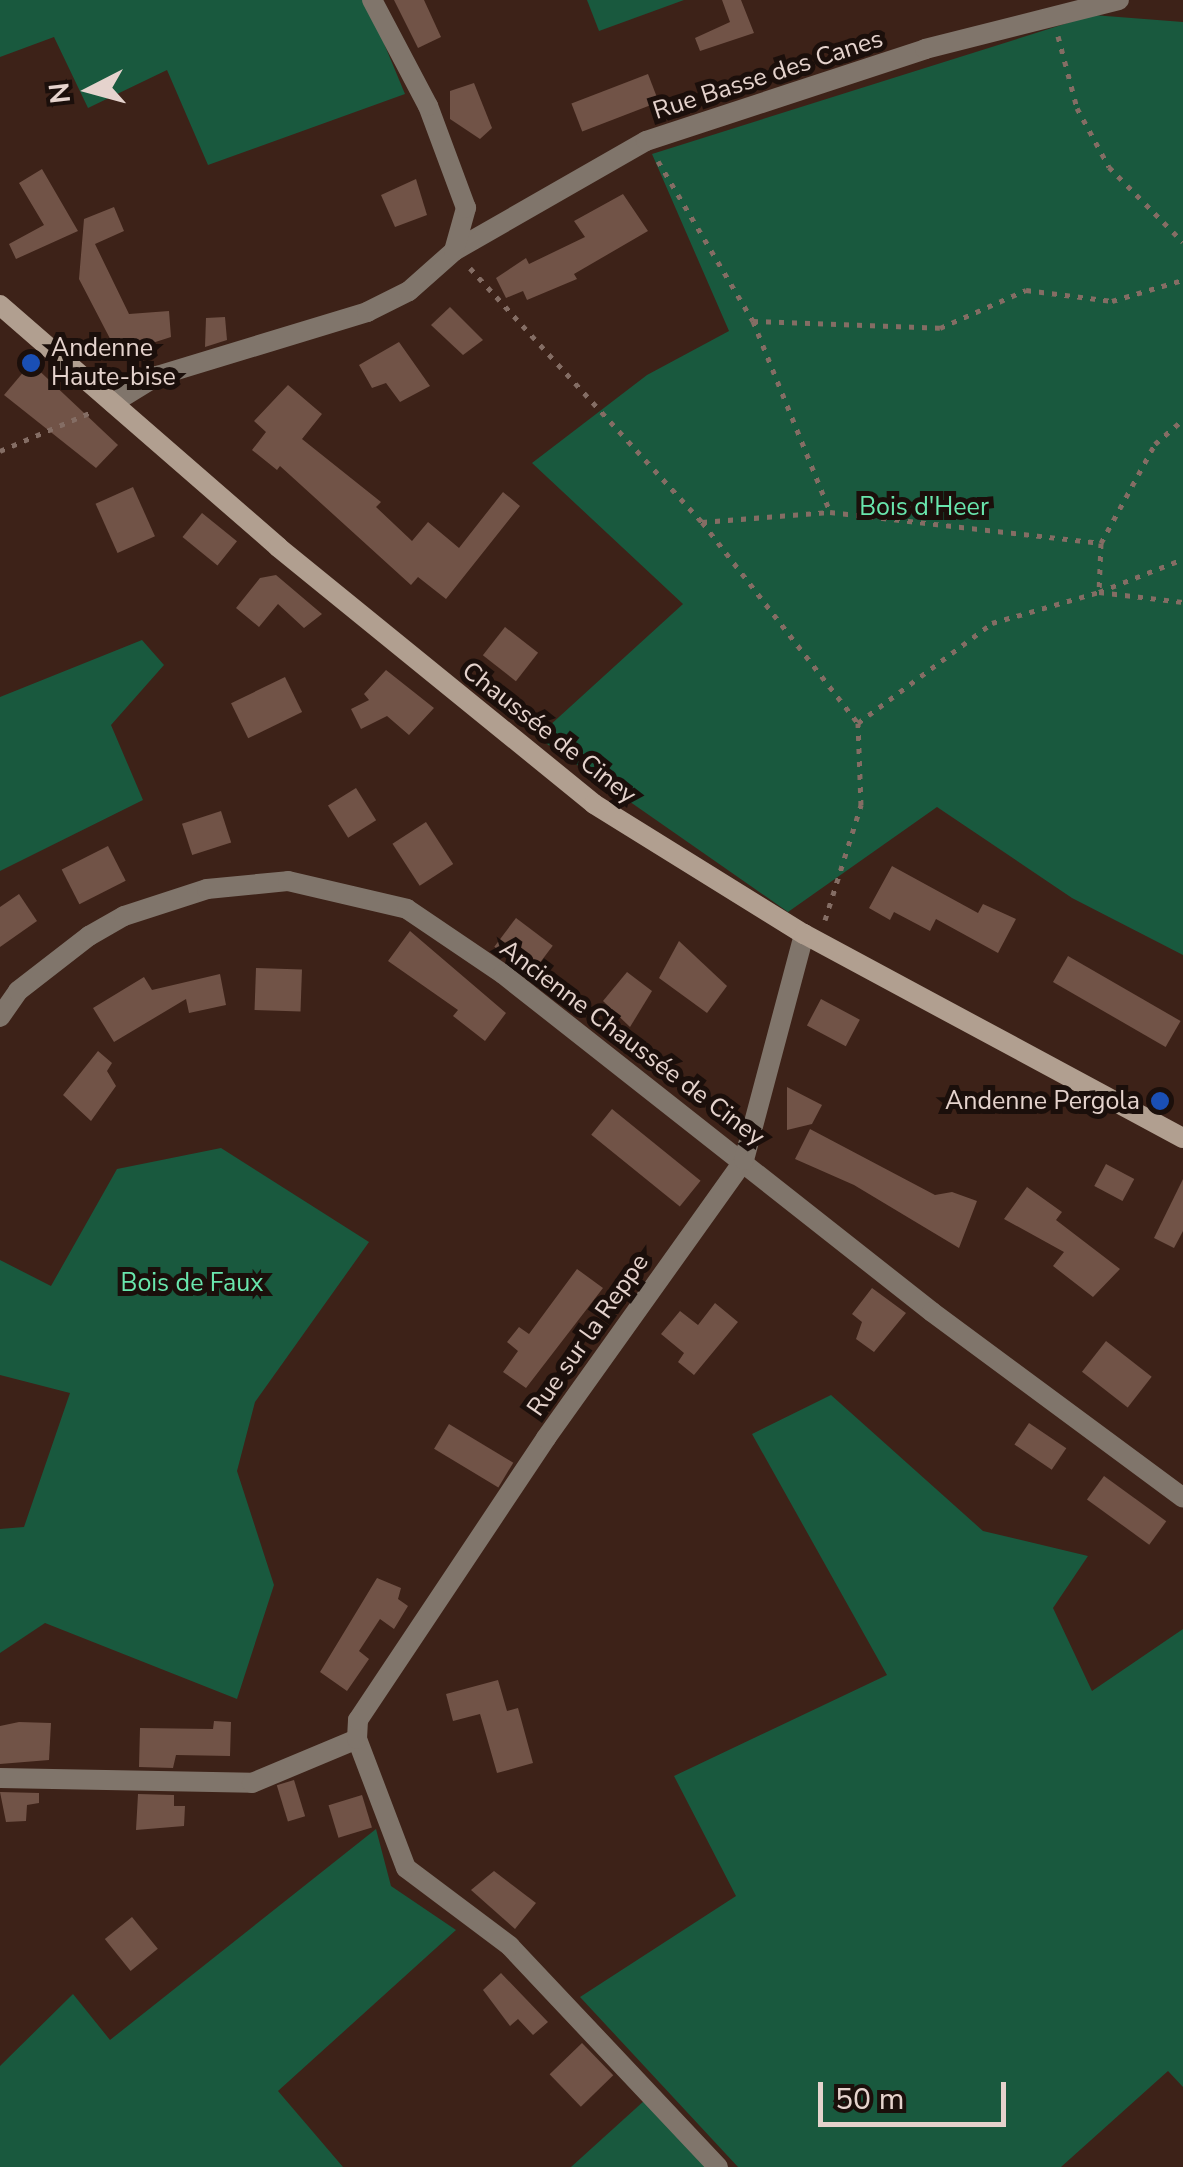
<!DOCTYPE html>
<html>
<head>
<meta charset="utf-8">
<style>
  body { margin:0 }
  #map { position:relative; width:1183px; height:2167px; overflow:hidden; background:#3d2218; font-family:"Nunito Sans",sans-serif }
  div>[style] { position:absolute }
  .green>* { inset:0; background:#19593e }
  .building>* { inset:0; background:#715347; transform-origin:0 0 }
  .path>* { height:5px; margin-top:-2.5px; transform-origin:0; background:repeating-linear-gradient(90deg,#846d64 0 5px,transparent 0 13px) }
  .minor>* { height:20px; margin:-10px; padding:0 10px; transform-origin:10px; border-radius:10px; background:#80756b }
  .secondary>* { height:20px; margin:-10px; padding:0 10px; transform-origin:10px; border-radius:10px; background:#b19f90 }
  .dots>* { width:28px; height:28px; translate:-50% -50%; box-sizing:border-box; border:5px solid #1b0f0b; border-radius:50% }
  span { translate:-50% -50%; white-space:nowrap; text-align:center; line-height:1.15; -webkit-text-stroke:10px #1b0f0b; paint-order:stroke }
  .street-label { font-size:25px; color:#e5d3cd }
  .poi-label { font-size:25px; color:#e5d3cd }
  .left { translate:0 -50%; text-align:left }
  .right { translate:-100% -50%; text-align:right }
  .park-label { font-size:25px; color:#69e6ad }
  .north { position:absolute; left:40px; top:40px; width:100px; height:100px; -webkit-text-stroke:8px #1b0f0b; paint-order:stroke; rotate:264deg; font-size:28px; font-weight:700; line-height:40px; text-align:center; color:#e5d3cd }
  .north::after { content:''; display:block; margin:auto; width:35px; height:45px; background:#e5d3cd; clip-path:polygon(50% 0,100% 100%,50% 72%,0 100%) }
  .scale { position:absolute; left:818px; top:2082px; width:188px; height:45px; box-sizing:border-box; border:5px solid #e5d3cd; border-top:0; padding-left:12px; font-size:30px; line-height:35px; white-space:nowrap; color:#e5d3cd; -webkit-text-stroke:8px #1b0f0b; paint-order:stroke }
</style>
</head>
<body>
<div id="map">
  <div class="green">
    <div style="clip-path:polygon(0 0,366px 0,405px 94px,208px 165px,167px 70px,88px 108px,54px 37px,0 57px)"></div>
    <div style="clip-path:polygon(587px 0,684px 0,599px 31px)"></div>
    <div style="clip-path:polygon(1093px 15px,1183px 22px,1183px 955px,1072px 898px,937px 807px,788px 912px,537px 737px,683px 604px,532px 463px,647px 375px,729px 331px,652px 154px)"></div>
    <div style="clip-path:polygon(142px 640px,164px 665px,111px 725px,143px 800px,0 871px,0 697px)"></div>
    <div style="clip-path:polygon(221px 1148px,369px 1242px,255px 1402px,237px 1471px,274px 1585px,237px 1699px,45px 1623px,0 1653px,0 1529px,24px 1527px,70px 1393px,0 1375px,0 1260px,51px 1286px,117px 1169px)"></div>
    <div style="clip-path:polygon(831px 1395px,983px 1531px,1088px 1556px,1053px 1608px,1092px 1691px,1183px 1629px,1183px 2087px,1168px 2071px,1061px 2167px,738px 2167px,580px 1997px,736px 1896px,674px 1776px,887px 1675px,752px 1434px)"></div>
    <div style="clip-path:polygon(376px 1829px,391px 1886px,456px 1930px,278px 2091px,343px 2167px,0 2167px,0 2066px,73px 1994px,110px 2040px)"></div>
    <div style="clip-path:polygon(645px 2100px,705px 2167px,571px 2167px)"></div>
  </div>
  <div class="building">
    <div style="clip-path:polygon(394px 0,424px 0,441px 37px,418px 48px)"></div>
    <div style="clip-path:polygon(722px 0,741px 0,754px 33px,700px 51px,695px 38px,730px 22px)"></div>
    <div style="left:648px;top:74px;width:30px;height:82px;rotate:69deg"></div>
    <div style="clip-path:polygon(474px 83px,492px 128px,480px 139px,450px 119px,450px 91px)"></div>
    <div style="clip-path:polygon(42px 169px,78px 231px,16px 259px,9px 244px,44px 225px,19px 183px)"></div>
    <div style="clip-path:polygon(416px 179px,427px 215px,395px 227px,381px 195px)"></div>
    <div style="clip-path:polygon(623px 194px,648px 231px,574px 274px,577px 279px,527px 300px,523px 291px,506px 298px,496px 278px,526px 258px,529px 264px,585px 237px,574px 221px)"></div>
    <div style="clip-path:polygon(114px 207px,124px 231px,95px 244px,129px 314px,169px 311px,171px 337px,118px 354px,79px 279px,84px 219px)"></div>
    <div style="clip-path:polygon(450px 307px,483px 340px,463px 355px,431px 325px)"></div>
    <div style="clip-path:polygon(225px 317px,227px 340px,205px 347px,206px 318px)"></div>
    <div style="clip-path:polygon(399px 342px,430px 386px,400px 402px,386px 383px,372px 388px,359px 365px)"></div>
    <div style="clip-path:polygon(31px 363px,118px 445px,96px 468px,4px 395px)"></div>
    <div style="clip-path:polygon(288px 385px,322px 414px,302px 439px,381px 502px,376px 507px,412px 541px,428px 522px,459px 548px,503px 492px,520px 506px,446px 599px,418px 577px,411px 585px,280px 466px,277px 470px,252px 450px,266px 432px,254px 421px)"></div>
    <div style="left:133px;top:487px;width:54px;height:41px;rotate:66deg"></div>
    <div style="left:202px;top:513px;width:45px;height:31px;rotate:39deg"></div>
    <div style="clip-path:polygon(276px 575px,322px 614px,304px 628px,278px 604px,259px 627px,236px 608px,260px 578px)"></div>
    <div style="left:505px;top:627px;width:42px;height:36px;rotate:38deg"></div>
    <div style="clip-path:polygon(386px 670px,434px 708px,409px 735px,387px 716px,361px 729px,351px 709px,369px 700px,364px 694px)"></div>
    <div style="left:285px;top:677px;width:39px;height:60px;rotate:64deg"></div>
    <div style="left:356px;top:788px;width:38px;height:33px;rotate:58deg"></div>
    <div style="left:221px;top:811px;width:33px;height:41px;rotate:72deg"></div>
    <div style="left:426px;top:822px;width:50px;height:40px;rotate:57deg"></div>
    <div style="left:108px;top:846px;width:39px;height:52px;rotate:63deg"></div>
    <div style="clip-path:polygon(892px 866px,978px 913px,983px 904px,1016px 919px,998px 953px,936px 919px,930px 931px,894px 912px,890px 920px,869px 908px)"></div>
    <div style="clip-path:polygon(19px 894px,37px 921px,0 947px,0 907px)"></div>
    <div style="left:516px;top:918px;width:46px;height:36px;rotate:37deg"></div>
    <div style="clip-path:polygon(410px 931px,506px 1013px,485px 1041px,453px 1016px,458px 1010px,388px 961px)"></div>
    <div style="clip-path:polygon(679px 941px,727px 986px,707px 1013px,659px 978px)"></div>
    <div style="left:1068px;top:956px;width:130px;height:30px;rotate:30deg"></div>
    <div style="left:256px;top:968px;width:46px;height:42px;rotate:2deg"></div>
    <div style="clip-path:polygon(627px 972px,652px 991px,630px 1027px,603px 1001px)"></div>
    <div style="clip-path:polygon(220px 974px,226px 1005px,189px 1013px,186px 999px,114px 1042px,93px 1008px,144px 977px,152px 990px)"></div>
    <div style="left:821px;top:999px;width:44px;height:30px;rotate:28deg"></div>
    <div style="clip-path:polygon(98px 1051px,112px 1063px,107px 1071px,116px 1086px,91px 1121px,63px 1095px)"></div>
    <div style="clip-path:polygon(787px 1087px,822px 1105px,812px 1124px,787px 1130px)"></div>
    <div style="left:612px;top:1109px;width:114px;height:33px;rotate:39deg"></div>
    <div style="clip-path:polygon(810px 1129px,935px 1195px,952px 1192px,977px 1201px,959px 1248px,854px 1185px,795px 1159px)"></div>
    <div style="left:1106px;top:1164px;width:32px;height:25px;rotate:28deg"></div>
    <div style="clip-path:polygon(1183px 1179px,1183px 1231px,1174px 1248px,1154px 1238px)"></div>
    <div style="clip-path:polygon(1027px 1187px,1062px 1212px,1056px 1220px,1120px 1269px,1093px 1297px,1053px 1266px,1064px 1252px,1004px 1219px)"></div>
    <div style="clip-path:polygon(577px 1269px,603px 1288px,526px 1388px,503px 1372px,518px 1351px,507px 1342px,519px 1327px,529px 1334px)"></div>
    <div style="clip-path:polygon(872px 1288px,906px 1313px,874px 1352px,856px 1339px,862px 1322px,852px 1314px)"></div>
    <div style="clip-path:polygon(715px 1303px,738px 1322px,694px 1375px,678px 1362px,684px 1353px,661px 1334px,680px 1311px,698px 1325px)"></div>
    <div style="left:1106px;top:1341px;width:58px;height:39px;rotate:38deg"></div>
    <div style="left:1029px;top:1423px;width:45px;height:26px;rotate:34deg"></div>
    <div style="left:449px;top:1424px;width:75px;height:29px;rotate:31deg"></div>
    <div style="left:1104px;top:1476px;width:77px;height:29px;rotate:36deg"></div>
    <div style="clip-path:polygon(377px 1578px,401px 1588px,398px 1599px,408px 1606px,394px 1629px,380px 1619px,359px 1651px,369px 1659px,347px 1691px,320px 1672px)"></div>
    <div style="clip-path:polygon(498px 1680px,507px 1711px,518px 1708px,533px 1763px,497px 1773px,480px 1714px,453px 1721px,446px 1694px)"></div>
    <div style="clip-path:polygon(214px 1721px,231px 1722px,230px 1756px,176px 1755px,173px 1768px,139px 1767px,140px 1728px,213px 1729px)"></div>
    <div style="clip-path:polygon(19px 1722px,51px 1723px,49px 1760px,0 1764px,0 1726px)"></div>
    <div style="left:294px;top:1780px;width:38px;height:18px;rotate:73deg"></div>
    <div style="clip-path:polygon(0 1792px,39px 1793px,39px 1803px,27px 1805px,26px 1821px,6px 1822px)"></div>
    <div style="clip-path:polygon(138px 1794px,174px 1795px,174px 1806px,185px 1806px,184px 1826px,136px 1830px)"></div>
    <div style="left:362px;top:1795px;width:34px;height:35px;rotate:73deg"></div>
    <div style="clip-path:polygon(494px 1871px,536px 1903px,515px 1929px,471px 1890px)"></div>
    <div style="left:132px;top:1917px;width:41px;height:35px;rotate:51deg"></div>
    <div style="clip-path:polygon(501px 1973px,548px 2022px,533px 2035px,518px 2019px,510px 2026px,483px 1990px)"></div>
    <div style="left:582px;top:2043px;width:45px;height:45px;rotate:46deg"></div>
  </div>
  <div class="path">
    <div style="left:1058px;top:36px;width:74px;rotate:75.2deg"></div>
    <div style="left:1077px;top:108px;width:67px;rotate:61.5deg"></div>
    <div style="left:1109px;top:167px;width:105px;rotate:45.4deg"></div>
    <div style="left:658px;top:161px;width:186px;rotate:59.3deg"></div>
    <div style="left:753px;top:321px;width:206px;rotate:68deg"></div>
    <div style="left:470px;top:268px;width:344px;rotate:47.6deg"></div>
    <div style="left:702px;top:522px;width:254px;rotate:52.2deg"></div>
    <div style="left:858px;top:723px;width:167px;rotate:-36.7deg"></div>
    <div style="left:992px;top:623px;width:111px;rotate:-16.2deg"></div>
    <div style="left:1099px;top:592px;width:85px;rotate:6.8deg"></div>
    <div style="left:753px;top:321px;width:187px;rotate:2.1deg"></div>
    <div style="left:940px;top:328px;width:94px;rotate:-23.8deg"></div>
    <div style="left:1026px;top:290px;width:87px;rotate:7.3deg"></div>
    <div style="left:1112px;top:301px;width:74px;rotate:-16.5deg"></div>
    <div style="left:0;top:451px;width:97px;rotate:-23.1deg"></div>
    <div style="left:702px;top:522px;width:128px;rotate:-4.5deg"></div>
    <div style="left:830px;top:512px;width:273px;rotate:6.5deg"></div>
    <div style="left:1101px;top:543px;width:49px;rotate:92.3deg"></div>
    <div style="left:1099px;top:592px;width:90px;rotate:-21.4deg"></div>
    <div style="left:1101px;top:543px;width:113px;rotate:-61.4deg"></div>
    <div style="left:1155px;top:444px;width:37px;rotate:-41deg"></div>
    <div style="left:825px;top:920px;width:121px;rotate:-72.6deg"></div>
    <div style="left:861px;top:805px;width:82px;rotate:-92.1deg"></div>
  </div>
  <div class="minor">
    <div style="left:454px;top:251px;width:221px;rotate:-29.8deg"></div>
    <div style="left:646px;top:141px;width:294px;rotate:-18.2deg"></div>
    <div style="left:925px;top:49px;width:200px;rotate:-14.2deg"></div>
    <div style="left:113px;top:403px;width:52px;rotate:-31.5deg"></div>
    <div style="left:157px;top:376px;width:220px;rotate:-16.9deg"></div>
    <div style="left:367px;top:312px;width:47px;rotate:-26.6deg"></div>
    <div style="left:409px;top:291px;width:60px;rotate:-41.6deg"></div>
    <div style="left:454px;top:251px;width:45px;rotate:-74.4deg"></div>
    <div style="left:466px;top:208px;width:109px;rotate:-110.4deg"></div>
    <div style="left:428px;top:106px;width:120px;rotate:-117.8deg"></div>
    <div style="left:0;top:1017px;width:32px;rotate:-55deg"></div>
    <div style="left:18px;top:991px;width:90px;rotate:-37.8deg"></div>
    <div style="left:89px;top:936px;width:40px;rotate:-29.7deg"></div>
    <div style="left:124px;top:916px;width:87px;rotate:-18deg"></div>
    <div style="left:207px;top:889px;width:81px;rotate:-5.6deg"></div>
    <div style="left:288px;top:881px;width:122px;rotate:13.2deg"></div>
    <div style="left:407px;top:909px;width:116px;rotate:34.1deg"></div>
    <div style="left:503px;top:974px;width:546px;rotate:38.23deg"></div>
    <div style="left:932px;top:1312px;width:312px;rotate:36.5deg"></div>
    <div style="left:0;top:1778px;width:252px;rotate:1.1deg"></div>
    <div style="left:252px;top:1783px;width:114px;rotate:-22.7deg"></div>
    <div style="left:718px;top:2167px;width:303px;rotate:-133.3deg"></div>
    <div style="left:510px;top:1946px;width:130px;rotate:-143.1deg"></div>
    <div style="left:406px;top:1868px;width:138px;rotate:-110.8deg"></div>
    <div style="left:357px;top:1739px;width:19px;rotate:-87deg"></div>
    <div style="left:358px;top:1720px;width:339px;rotate:-56.3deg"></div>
    <div style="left:546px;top:1438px;width:341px;rotate:-54.5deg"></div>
    <div style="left:744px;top:1160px;width:234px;rotate:-75.1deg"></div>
  </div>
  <div class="secondary">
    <div style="left:0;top:305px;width:369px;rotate:41deg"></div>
    <div style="left:278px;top:547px;width:407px;rotate:39.1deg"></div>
    <div style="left:594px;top:804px;width:247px;rotate:31.8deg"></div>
    <div style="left:804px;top:934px;width:430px;rotate:28.3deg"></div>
  </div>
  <div class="dots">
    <div style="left:31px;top:363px;background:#1a4fb4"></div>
    <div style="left:1160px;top:1101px;background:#1a4fb4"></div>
  </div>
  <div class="street-label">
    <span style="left:768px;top:75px;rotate:-18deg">Rue Basse des Canes</span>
    <span style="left:549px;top:733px;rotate:38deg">Chaussée de Ciney</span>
    <span style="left:632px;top:1043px;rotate:37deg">Ancienne Chaussée de Ciney</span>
    <span style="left:588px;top:1335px;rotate:-55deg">Rue sur la Reppe</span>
  </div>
  <div class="poi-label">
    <span class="left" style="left:51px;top:363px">Andenne<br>Haute-bise</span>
    <span class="right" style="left:1140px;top:1101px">Andenne Pergola</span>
  </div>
  <div class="park-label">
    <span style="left:924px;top:507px">Bois d'Heer</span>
    <span style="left:192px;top:1283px">Bois de Faux</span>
  </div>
  <div class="north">N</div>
  <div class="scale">50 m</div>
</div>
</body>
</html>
